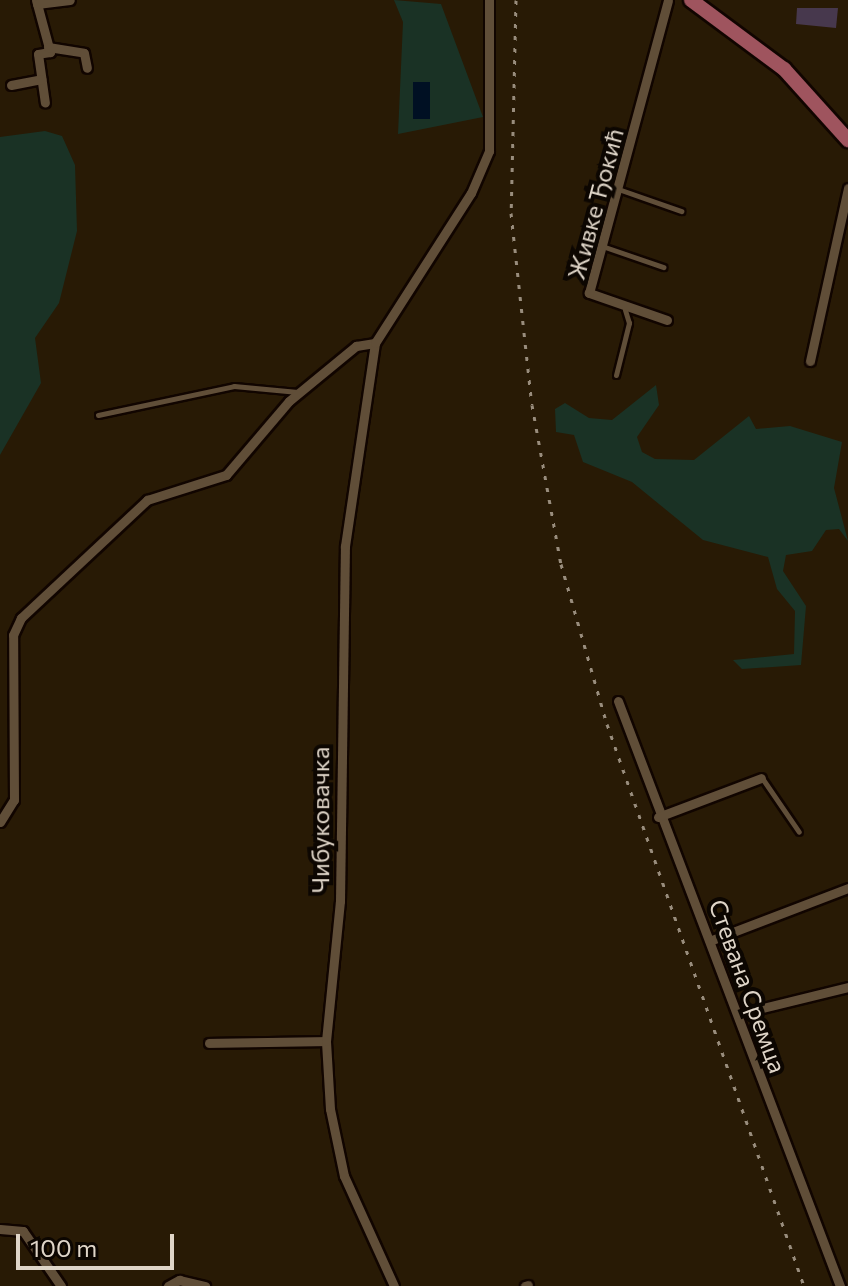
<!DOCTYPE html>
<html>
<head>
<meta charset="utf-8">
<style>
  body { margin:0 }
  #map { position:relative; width:848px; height:1286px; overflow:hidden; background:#281a05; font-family:Commissioner,sans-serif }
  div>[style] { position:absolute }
  .green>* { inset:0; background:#1a3225 }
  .water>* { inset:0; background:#001023; transform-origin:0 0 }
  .building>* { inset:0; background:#47384d }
  .roads { filter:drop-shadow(2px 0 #110500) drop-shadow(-2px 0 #110500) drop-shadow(0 2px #110500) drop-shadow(0 -2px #110500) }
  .service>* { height:5px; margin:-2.5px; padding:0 2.5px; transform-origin:2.5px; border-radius:2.5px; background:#604e38 }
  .minor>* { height:9px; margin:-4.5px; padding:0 4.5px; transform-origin:4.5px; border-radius:4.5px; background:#604e38 }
  .primary>* { height:14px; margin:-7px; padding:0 7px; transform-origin:7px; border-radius:7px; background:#9f545e }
  .rail>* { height:3px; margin-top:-1.5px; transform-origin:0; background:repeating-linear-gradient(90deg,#998d7d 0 4px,transparent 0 12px) }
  span { translate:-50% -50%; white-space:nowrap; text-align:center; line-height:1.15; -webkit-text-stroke:8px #0c0601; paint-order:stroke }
  .street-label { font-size:24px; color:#dfd5c8 }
  .scale { position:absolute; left:16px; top:1234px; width:158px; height:36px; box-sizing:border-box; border:4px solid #dfd5c8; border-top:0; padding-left:10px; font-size:24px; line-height:28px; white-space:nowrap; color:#dfd5c8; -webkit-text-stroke:6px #0c0601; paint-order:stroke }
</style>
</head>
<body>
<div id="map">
  <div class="green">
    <div style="clip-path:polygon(394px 0,441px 4px,483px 117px,398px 134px,403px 22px)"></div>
    <div style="clip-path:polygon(45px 131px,62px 136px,75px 165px,77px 231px,59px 303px,35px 338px,41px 383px,0 455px,0 137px)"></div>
    <div style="clip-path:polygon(656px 385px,659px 405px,637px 437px,642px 452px,655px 459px,694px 460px,749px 416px,756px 429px,790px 426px,842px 442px,834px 488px,848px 541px,839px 529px,826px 530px,812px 551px,786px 555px,783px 571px,806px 606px,801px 665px,742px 669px,733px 660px,794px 654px,795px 611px,777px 589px,768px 557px,703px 540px,632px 482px,583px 462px,574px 435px,556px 432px,555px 409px,565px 403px,589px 418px,612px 420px)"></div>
  </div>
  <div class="water">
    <div style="left:430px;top:82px;width:37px;height:17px;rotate:90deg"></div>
  </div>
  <div class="building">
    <div style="clip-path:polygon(797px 8px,838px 8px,836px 28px,796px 24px)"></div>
  </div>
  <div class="roads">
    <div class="service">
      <div style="left:621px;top:190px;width:64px;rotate:19.3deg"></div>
      <div style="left:602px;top:246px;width:65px;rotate:19deg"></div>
      <div style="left:616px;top:375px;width:54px;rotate:-76deg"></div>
      <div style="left:629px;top:323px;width:14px;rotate:-107deg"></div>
      <div style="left:98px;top:415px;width:139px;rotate:-12deg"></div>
      <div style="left:234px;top:386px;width:64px;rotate:5.4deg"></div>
      <div style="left:762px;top:778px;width:65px;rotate:55.6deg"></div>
    </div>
    <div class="minor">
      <div style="left:36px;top:0;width:54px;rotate:74.9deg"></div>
      <div style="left:50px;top:52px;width:12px;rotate:171deg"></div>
      <div style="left:38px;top:54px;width:49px;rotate:81.9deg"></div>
      <div style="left:37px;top:4px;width:33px;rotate:-7deg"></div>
      <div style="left:48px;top:47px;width:36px;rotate:9deg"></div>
      <div style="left:84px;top:53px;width:15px;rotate:79deg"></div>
      <div style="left:11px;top:85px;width:31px;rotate:-11deg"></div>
      <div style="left:667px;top:320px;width:83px;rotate:-160.9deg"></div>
      <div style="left:589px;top:293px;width:303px;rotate:-74.9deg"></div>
      <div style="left:810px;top:361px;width:177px;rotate:-77.6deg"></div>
      <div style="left:618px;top:701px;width:626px;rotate:69.22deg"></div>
      <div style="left:658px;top:817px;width:110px;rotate:-20.7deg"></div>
      <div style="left:0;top:822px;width:26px;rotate:-58deg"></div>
      <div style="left:14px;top:800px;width:165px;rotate:-90.3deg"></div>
      <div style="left:13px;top:635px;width:19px;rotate:-65deg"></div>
      <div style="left:21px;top:618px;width:173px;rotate:-43.1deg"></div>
      <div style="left:147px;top:500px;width:83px;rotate:-17.6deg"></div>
      <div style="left:226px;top:475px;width:97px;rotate:-49.6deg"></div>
      <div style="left:289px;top:401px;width:87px;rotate:-39.4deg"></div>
      <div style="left:356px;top:346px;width:19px;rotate:-9deg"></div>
      <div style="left:712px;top:940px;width:146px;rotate:-20.9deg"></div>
      <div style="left:738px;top:1014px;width:113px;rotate:-13.8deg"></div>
      <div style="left:209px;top:1043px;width:117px;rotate:-1deg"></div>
      <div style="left:0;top:1229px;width:23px;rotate:5deg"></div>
      <div style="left:23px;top:1231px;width:67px;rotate:55.4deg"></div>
      <div style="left:168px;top:1286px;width:13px;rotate:-29deg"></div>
      <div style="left:179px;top:1280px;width:27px;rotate:13deg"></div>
      <div style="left:394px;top:1286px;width:121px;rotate:-114.4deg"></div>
      <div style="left:344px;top:1176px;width:68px;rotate:-101.8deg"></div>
      <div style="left:330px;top:1109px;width:68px;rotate:-93.4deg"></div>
      <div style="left:326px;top:1041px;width:141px;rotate:-84.3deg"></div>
      <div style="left:340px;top:901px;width:355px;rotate:-89.2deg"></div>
      <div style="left:345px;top:546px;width:205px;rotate:-81.6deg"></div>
      <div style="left:375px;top:343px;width:178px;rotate:-57.4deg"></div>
      <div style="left:471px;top:193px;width:46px;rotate:-66.8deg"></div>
      <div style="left:489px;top:151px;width:151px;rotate:-90deg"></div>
      <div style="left:525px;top:1286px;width:3px;rotate:-18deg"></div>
    </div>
    <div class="primary">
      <div style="left:691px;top:0;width:116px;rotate:36.6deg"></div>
      <div style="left:784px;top:69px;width:96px;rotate:48deg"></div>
    </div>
  </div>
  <div class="rail">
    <div style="left:516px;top:0;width:213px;rotate:91.3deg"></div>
    <div style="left:511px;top:213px;width:193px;rotate:83.8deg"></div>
    <div style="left:532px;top:405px;width:162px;rotate:79.7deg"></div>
    <div style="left:561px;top:564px;width:166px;rotate:74deg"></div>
    <div style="left:607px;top:724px;width:596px;rotate:70.68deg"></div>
  </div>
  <div class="street-label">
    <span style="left:595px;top:204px;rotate:-75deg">Живке Ђокић</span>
    <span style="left:320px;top:820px;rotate:-90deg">Чибуковачка</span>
    <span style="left:748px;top:986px;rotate:70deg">Стевана Сремца</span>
  </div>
  <div class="scale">100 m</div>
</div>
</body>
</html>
